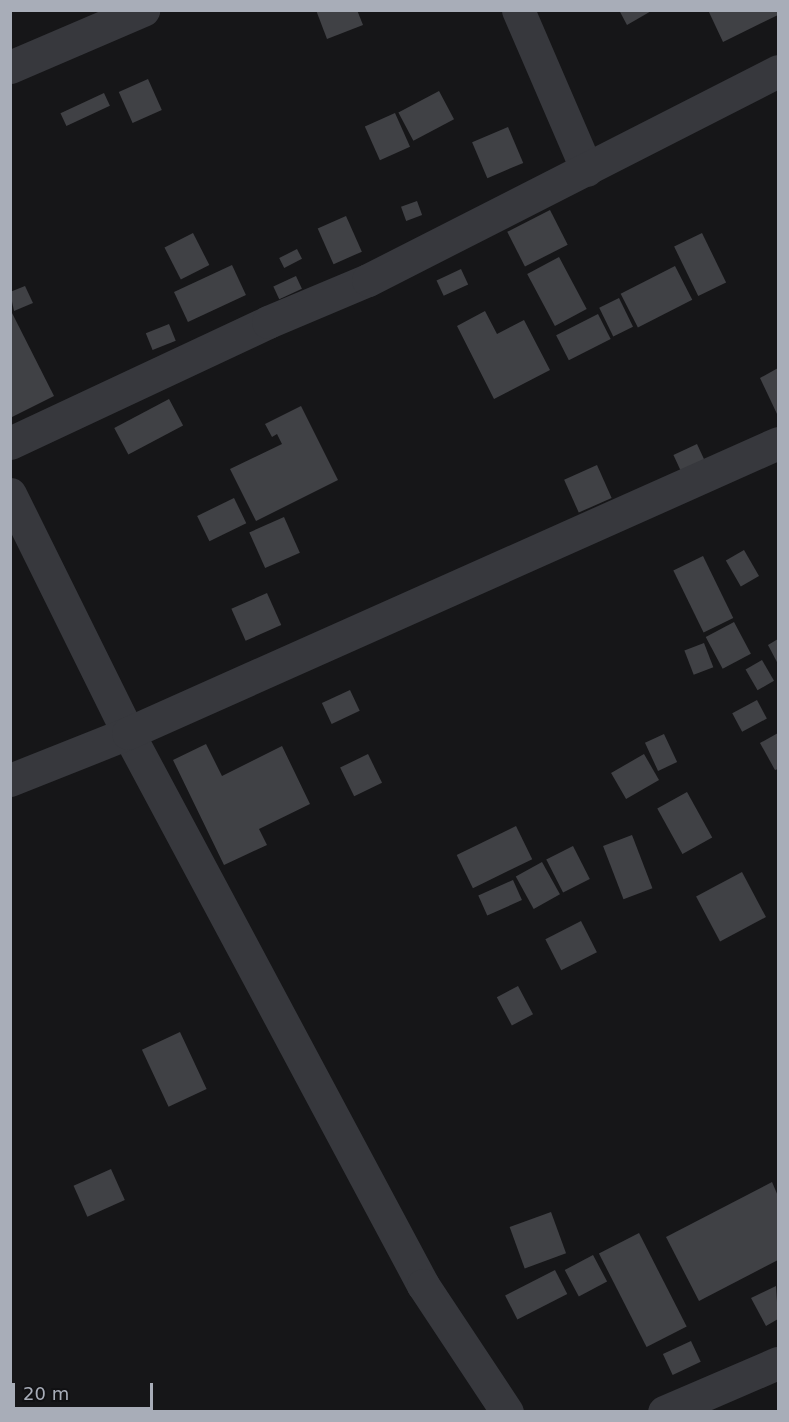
<!DOCTYPE html>
<html>
<head>
<meta charset="utf-8">
<style>
  body { margin:0 }
  #map { position:relative; width:789px; height:1422px; overflow:hidden; background:#161618; font-family:"DejaVu Sans",sans-serif }
  div>[style] { position:absolute }
  .building>* { inset:0; background:#404145; transform-origin:0 0 }
  .minor>* { height:33px; margin:-16.5px; padding:0 16.5px; transform-origin:16.5px; border-radius:16.5px; background:#37383d }
  span { translate:-50% -50%; white-space:nowrap; text-align:center; line-height:1.15; -webkit-text-stroke:6px #111113; paint-order:stroke }
  .frame { position:absolute; inset:0; border:12px solid #a8adb8; pointer-events:none }
  .scale { position:absolute; left:12px; top:1383px; width:141px; height:27px; box-sizing:border-box; border:3px solid #a8adb8; border-top:0; padding-left:8px; font-size:18px; line-height:21px; white-space:nowrap; color:#a8adb8; -webkit-text-stroke:4px #111113; paint-order:stroke }
</style>
</head>
<body>
<div id="map">
  <div class="building">
    <div style="clip-path:polygon(316px 10px,357px 10px,363px 25px,327px 39px)"></div>
    <div style="clip-path:polygon(619px 10px,653px 10px,627px 25px)"></div>
    <div style="clip-path:polygon(708px 10px,778px 10px,778px 15px,723px 42px)"></div>
    <div style="left:148px;top:79px;width:34px;height:32px;rotate:66deg"></div>
    <div style="left:439px;top:91px;width:32px;height:46px;rotate:62deg"></div>
    <div style="left:104px;top:93px;width:14px;height:48px;rotate:65deg"></div>
    <div style="left:395px;top:113px;width:37px;height:33px;rotate:66deg"></div>
    <div style="left:508px;top:127px;width:39px;height:39px;rotate:67deg"></div>
    <div style="left:417px;top:201px;width:15px;height:17px;rotate:70deg"></div>
    <div style="left:550px;top:210px;width:39px;height:48px;rotate:63deg"></div>
    <div style="left:346px;top:216px;width:39px;height:31px;rotate:66deg"></div>
    <div style="left:193px;top:233px;width:36px;height:32px;rotate:63deg"></div>
    <div style="left:702px;top:233px;width:55px;height:31px;rotate:64deg"></div>
    <div style="left:297px;top:249px;width:11px;height:20px;rotate:63deg"></div>
    <div style="left:559px;top:257px;width:59px;height:36px;rotate:62deg"></div>
    <div style="left:232px;top:265px;width:33px;height:64px;rotate:65deg"></div>
    <div style="left:675px;top:266px;width:38px;height:61px;rotate:63deg"></div>
    <div style="left:461px;top:269px;width:17px;height:27px;rotate:65deg"></div>
    <div style="left:296px;top:276px;width:14px;height:25px;rotate:65deg"></div>
    <div style="clip-path:polygon(25px 286px,33px 303px,14px 311px,10px 292px)"></div>
    <div style="left:619px;top:298px;width:32px;height:22px;rotate:64deg"></div>
    <div style="clip-path:polygon(10px 309px,54px 396px,10px 418px)"></div>
    <div style="clip-path:polygon(485px 311px,497px 334px,524px 320px,550px 370px,494px 399px,457px 326px)"></div>
    <div style="left:598px;top:314px;width:28px;height:47px;rotate:63deg"></div>
    <div style="left:169px;top:324px;width:18px;height:25px;rotate:68deg"></div>
    <div style="clip-path:polygon(778px 368px,778px 416px,760px 378px)"></div>
    <div style="left:169px;top:399px;width:30px;height:62px;rotate:62deg"></div>
    <div style="clip-path:polygon(301px 406px,338px 480px,256px 521px,230px 469px,282px 444px,277px 434px,272px 437px,265px 424px)"></div>
    <div style="left:697px;top:444px;width:17px;height:26px;rotate:65deg"></div>
    <div style="left:597px;top:465px;width:36px;height:36px;rotate:66deg"></div>
    <div style="left:234px;top:498px;width:28px;height:41px;rotate:64deg"></div>
    <div style="left:284px;top:517px;width:39px;height:38px;rotate:66deg"></div>
    <div style="left:744px;top:550px;width:30px;height:21px;rotate:60deg"></div>
    <div style="left:703px;top:556px;width:69px;height:33px;rotate:64deg"></div>
    <div style="left:267px;top:593px;width:35px;height:39px;rotate:66deg"></div>
    <div style="left:734px;top:622px;width:36px;height:32px;rotate:62deg"></div>
    <div style="clip-path:polygon(778px 639px,778px 664px,768px 645px)"></div>
    <div style="left:704px;top:643px;width:26px;height:21px;rotate:69deg"></div>
    <div style="left:762px;top:660px;width:24px;height:19px;rotate:60deg"></div>
    <div style="left:350px;top:690px;width:23px;height:31px;rotate:65deg"></div>
    <div style="left:757px;top:700px;width:21px;height:28px;rotate:62deg"></div>
    <div style="clip-path:polygon(778px 733px,778px 769px,775px 770px,760px 743px)"></div>
    <div style="left:664px;top:734px;width:31px;height:21px;rotate:65deg"></div>
    <div style="clip-path:polygon(206px 744px,222px 776px,282px 746px,310px 804px,259px 829px,267px 845px,224px 865px,173px 760px)"></div>
    <div style="left:368px;top:754px;width:32px;height:31px;rotate:64deg"></div>
    <div style="left:644px;top:754px;width:30px;height:38px;rotate:60deg"></div>
    <div style="left:687px;top:792px;width:52px;height:34px;rotate:61deg"></div>
    <div style="left:516px;top:826px;width:37px;height:66px;rotate:64deg"></div>
    <div style="left:632px;top:835px;width:57px;height:31px;rotate:69deg"></div>
    <div style="left:573px;top:846px;width:37px;height:30px;rotate:63deg"></div>
    <div style="left:542px;top:862px;width:37px;height:30px;rotate:61deg"></div>
    <div style="left:742px;top:872px;width:51px;height:52px;rotate:62deg"></div>
    <div style="left:513px;top:880px;width:22px;height:38px;rotate:66deg"></div>
    <div style="left:581px;top:921px;width:35px;height:40px;rotate:63deg"></div>
    <div style="left:518px;top:986px;width:32px;height:24px;rotate:62deg"></div>
    <div style="left:180px;top:1032px;width:63px;height:42px;rotate:65deg"></div>
    <div style="left:111px;top:1169px;width:34px;height:41px;rotate:66deg"></div>
    <div style="clip-path:polygon(772px 1182px,778px 1196px,778px 1260px,699px 1301px,666px 1237px)"></div>
    <div style="left:551px;top:1212px;width:44px;height:44px;rotate:70deg"></div>
    <div style="left:639px;top:1233px;width:105px;height:45px;rotate:63deg"></div>
    <div style="left:593px;top:1255px;width:30px;height:32px;rotate:62deg"></div>
    <div style="left:555px;top:1270px;width:27px;height:56px;rotate:63deg"></div>
    <div style="clip-path:polygon(776px 1286px,778px 1319px,766px 1326px,751px 1298px)"></div>
    <div style="left:691px;top:1341px;width:23px;height:31px;rotate:65deg"></div>
  </div>
  <div class="minor">
    <div style="left:518px;top:10px;width:174px;rotate:66.7deg"></div>
    <div style="left:10px;top:67px;width:145px;rotate:-23.2deg"></div>
    <div style="left:10px;top:443px;width:285px;rotate:-25.1deg"></div>
    <div style="left:268px;top:322px;width:108px;rotate:-22.8deg"></div>
    <div style="left:368px;top:280px;width:460px;rotate:-27deg"></div>
    <div style="left:10px;top:494px;width:267px;rotate:63.7deg"></div>
    <div style="left:128px;top:733px;width:626px;rotate:61.88deg"></div>
    <div style="left:423px;top:1285px;width:152px;rotate:56.5deg"></div>
    <div style="left:10px;top:780px;width:127px;rotate:-21.7deg"></div>
    <div style="left:128px;top:733px;width:712px;rotate:-24.04deg"></div>
    <div style="left:664px;top:1412px;width:124px;rotate:-23.3deg"></div>
  </div>
  <div class="frame"></div>
  <div class="scale">20 m</div>
</div>
</body>
</html>
